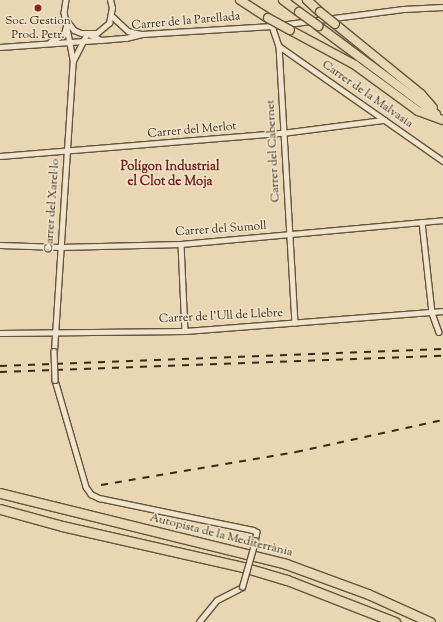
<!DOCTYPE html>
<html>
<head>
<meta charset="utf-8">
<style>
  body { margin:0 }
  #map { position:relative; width:443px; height:622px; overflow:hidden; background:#e9d6b3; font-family:"Sorts Mill Goudy",serif }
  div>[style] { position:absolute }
  .roads { filter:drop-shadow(1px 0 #65543a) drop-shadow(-1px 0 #65543a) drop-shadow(0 1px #65543a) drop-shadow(0 -1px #65543a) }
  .minor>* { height:4.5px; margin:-2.25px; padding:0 2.25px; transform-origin:2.25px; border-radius:2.25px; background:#f1e4ce }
  .trunk>* { height:8px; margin:-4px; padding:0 4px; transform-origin:4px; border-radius:4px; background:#e9d6b3 }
  .motorway>* { height:9px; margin:-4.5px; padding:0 4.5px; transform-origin:4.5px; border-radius:4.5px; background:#e9d6b3 }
  .rail>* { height:1.5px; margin-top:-0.75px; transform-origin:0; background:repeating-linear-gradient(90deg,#392812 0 7px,transparent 0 14px) }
  .bridges { filter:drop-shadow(1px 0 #65543a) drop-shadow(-1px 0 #65543a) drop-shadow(0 1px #65543a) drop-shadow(0 -1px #65543a) }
  .minor-bridge>* { height:4.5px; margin:-2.25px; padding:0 2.25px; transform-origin:2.25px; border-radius:2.25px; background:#f1e4ce }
  .trunk-bridge>* { height:8px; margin:-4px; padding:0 4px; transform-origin:4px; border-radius:4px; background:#e9d6b3 }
  .dots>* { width:11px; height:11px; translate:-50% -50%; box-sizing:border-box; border:2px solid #f1e4ce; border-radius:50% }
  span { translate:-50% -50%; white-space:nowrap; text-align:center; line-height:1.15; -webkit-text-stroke:3px #f1e4ce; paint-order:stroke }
  .poi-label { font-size:12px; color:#392812 }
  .street-label { font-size:12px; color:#392812 }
  .neighbourhood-label { font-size:13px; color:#7a1f14; font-weight:700 }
</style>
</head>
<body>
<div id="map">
  <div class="roads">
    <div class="minor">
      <div style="left:66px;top:0;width:12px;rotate:99deg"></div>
      <div style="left:64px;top:12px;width:48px;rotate:79.2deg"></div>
      <div style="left:112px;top:16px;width:22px;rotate:43deg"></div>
      <div style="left:128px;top:31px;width:13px;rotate:13deg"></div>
      <div style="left:65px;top:18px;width:15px;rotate:53deg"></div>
      <div style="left:74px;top:30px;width:8px;rotate:23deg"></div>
      <div style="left:81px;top:33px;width:16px"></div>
      <div style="left:97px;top:33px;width:16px;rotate:-40deg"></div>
      <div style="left:109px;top:23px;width:15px;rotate:-79deg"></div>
      <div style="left:112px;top:8px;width:8px;rotate:-104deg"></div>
      <div style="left:272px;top:26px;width:21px;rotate:71deg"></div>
      <div style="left:279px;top:46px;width:277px;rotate:86.7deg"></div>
      <div style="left:89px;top:34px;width:13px;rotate:27deg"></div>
      <div style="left:101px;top:40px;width:25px;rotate:-5deg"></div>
      <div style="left:126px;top:38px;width:16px;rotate:-14deg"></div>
      <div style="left:142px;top:34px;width:130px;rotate:-3.5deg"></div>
      <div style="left:272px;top:26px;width:132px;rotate:-7.4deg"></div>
      <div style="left:403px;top:9px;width:40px;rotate:-2.9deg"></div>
      <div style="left:50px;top:42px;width:16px;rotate:-30deg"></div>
      <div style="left:64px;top:34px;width:8px;rotate:-76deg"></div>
      <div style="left:279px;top:46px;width:200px;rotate:35deg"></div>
      <div style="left:0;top:47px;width:98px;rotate:-4.1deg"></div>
      <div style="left:0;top:156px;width:283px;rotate:-4.7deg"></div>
      <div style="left:282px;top:133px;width:103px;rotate:-7.3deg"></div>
      <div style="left:422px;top:222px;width:92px;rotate:83.7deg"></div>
      <div style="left:432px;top:313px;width:20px;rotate:70deg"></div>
      <div style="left:181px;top:244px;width:87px;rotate:87.4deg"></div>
      <div style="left:0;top:245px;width:60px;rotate:1.9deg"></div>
      <div style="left:60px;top:247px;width:121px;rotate:-1.4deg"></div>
      <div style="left:181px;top:244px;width:263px;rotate:-5.2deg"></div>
      <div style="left:0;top:333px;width:185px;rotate:-0.6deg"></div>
      <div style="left:185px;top:331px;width:259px;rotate:-4.4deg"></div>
      <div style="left:54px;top:351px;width:291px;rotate:-86.3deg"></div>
      <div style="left:73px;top:61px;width:30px;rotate:-63deg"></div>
      <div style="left:55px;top:380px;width:111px;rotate:73.8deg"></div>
      <div style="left:86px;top:487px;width:9px;rotate:54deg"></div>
      <div style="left:91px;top:494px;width:9px;rotate:27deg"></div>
      <div style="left:99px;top:498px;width:157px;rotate:11.7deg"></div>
      <div style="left:253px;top:530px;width:4px;rotate:27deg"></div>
      <div style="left:257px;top:532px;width:9px;rotate:103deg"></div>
      <div style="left:199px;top:622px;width:28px;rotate:-51deg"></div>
      <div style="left:217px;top:600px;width:28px;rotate:-27deg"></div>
    </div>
    <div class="trunk">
      <div style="left:240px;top:0;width:33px;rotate:33deg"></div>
      <div style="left:283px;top:0;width:20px;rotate:37deg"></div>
      <div style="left:307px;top:0;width:18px;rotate:43deg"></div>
      <div style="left:335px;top:24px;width:111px;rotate:39.1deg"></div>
      <div style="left:421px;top:94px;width:18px;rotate:49deg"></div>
      <div style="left:318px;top:26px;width:147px;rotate:36.7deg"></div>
      <div style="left:290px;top:30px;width:74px;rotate:28.3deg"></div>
      <div style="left:355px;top:65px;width:78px;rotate:36.1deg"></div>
      <div style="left:418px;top:111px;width:27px;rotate:20deg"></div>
    </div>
    <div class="motorway">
      <div style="left:0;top:493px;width:295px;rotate:13.9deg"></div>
      <div style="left:286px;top:564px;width:87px;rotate:20.1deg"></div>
      <div style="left:368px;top:594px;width:68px;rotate:24.3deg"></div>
      <div style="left:0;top:509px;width:64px;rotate:15.3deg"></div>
      <div style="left:62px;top:526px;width:186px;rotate:12.8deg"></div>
      <div style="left:243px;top:567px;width:46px;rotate:16.5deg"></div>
      <div style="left:287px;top:580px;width:116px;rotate:21.3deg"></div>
    </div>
  </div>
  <div class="rail">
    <div style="left:0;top:366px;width:443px;rotate:-2.2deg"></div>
    <div style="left:0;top:372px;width:443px;rotate:-2.1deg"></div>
    <div style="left:101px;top:485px;width:198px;rotate:-9.6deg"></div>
    <div style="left:296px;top:452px;width:150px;rotate:-12.3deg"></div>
  </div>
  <div class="bridges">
    <div class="minor-bridge">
      <div style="left:54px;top:351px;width:29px;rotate:88deg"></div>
      <div style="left:242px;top:587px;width:48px;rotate:-74.2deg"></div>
    </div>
    <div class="trunk-bridge">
      <div style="left:299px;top:12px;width:24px;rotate:36deg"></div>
      <div style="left:320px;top:12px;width:19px;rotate:39deg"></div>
      <div style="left:268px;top:18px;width:25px;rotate:29deg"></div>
    </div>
  </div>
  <div class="dots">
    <div style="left:38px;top:8px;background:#8f2418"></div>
  </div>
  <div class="poi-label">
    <span style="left:38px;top:29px">Soc. Gestion<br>Prod. Petr.</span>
  </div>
  <div class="street-label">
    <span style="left:186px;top:22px;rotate:-5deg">Carrer de la Parellada</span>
    <span style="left:367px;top:95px;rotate:35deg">Carrer de la Malvasia</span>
    <span style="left:192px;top:131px;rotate:-5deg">Carrer del Merlot</span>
    <span style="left:274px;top:151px;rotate:-93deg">Carrer del Cabernet</span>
    <span style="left:53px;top:206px;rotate:-86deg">Carrer del Xarel·lo</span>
    <span style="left:221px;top:230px;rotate:-4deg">Carrer del Sumoll</span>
    <span style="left:221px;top:317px;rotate:-3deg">Carrer de l'Ull de Llebre</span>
    <span style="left:221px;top:536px;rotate:14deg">Autopista de la Mediterrània</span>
  </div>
  <div class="neighbourhood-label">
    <span style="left:170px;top:175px">Polígon Industrial<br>el Clot de Moja</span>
  </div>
</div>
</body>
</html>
